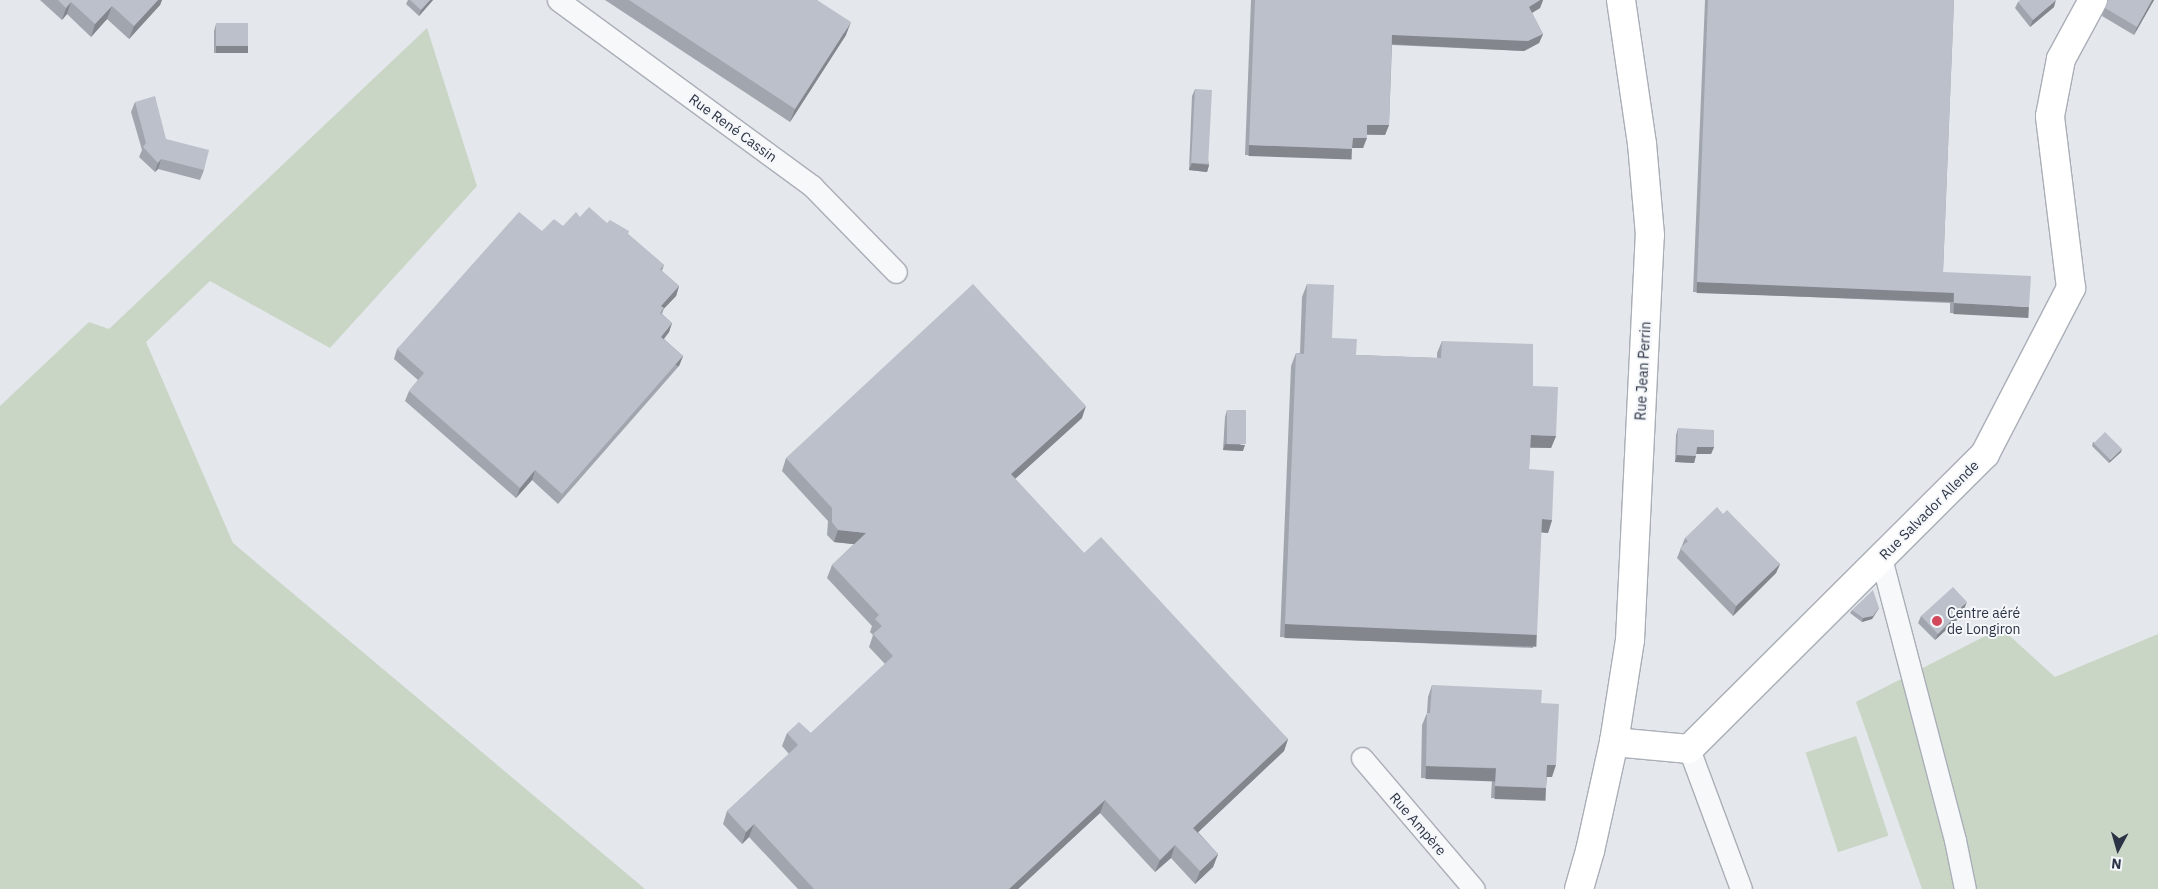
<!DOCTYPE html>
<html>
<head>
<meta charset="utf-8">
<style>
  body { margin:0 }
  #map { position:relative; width:2158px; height:889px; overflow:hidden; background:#e4e7ec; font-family:"IBM Plex Sans",sans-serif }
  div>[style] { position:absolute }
  .green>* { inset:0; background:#c9d6c5; transform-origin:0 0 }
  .roads { filter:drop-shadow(1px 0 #a9aeb7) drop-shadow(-1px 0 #a9aeb7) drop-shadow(0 1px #a9aeb7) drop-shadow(0 -1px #a9aeb7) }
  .street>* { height:21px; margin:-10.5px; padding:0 10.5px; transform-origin:10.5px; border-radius:10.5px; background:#f7f8fa }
  .secondary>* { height:28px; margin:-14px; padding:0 14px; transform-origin:14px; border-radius:14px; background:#fff }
  .wall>* { inset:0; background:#a1a5ae }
  .shaded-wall>* { inset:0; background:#83868d; transform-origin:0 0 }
  .building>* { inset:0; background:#bbc0ca; transform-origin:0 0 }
  .dots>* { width:14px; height:14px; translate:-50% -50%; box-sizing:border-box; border:2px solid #f4f6f9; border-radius:50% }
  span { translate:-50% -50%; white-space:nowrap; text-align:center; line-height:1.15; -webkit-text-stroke:4px #f4f6f9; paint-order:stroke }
  .street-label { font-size:14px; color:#2b3445 }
  .poi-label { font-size:14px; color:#2b3445 }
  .left { translate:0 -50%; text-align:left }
  .north { position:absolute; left:2093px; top:824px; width:50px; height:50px; -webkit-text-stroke:4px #f4f6f9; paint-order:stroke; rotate:186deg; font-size:14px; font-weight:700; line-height:20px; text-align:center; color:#2b3445 }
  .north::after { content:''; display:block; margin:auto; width:18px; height:22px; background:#2b3445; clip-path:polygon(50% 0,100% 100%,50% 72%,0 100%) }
</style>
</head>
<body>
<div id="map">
  <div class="green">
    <div style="clip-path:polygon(427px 28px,477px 186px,330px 348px,210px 281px,146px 342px,233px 543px,645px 889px,0 889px,0 406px,89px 322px,109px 329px)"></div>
    <div style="clip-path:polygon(2001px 628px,2055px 677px,2158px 634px,2158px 889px,1922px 889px,1856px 702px)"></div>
    <div style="left:1856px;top:736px;width:105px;height:53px;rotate:72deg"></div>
  </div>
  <div class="roads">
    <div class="street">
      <div style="left:558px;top:0;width:315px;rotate:36.2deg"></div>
      <div style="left:812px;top:186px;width:120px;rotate:45.7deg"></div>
      <div style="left:1881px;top:558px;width:292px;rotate:75.3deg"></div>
      <div style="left:1955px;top:840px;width:50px;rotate:78.5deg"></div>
      <div style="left:1689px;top:749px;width:149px;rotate:69.6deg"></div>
      <div style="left:1362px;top:758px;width:172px;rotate:49.5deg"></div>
    </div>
    <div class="secondary">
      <div style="left:1614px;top:742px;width:75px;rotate:5.3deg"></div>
      <div style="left:1689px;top:749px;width:418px;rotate:-44.9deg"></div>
      <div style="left:1985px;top:454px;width:187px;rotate:-62.6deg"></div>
      <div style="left:2071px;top:288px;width:173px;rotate:-97deg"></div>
      <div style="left:2050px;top:116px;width:58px;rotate:-79.1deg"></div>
      <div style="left:2061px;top:59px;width:67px;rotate:-61.5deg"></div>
      <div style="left:1579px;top:889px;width:40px;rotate:-74deg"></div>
      <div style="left:1590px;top:851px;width:112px;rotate:-77.6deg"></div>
      <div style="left:1614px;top:742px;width:103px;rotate:-81.1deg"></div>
      <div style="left:1630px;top:640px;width:405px;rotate:-87.2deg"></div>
      <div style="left:1650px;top:235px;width:91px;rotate:-95deg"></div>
      <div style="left:1642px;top:144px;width:146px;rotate:-98.3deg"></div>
    </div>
  </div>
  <div class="wall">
    <div style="clip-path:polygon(40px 0,162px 0,160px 5px,129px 39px,107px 19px,91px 37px,67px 14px,62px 20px)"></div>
    <div style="clip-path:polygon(408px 0,433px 0,419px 16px,406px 4px)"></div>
    <div style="clip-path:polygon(605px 0,817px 0,846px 35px,790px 122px)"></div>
    <div style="clip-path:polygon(1251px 0,1543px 0,1540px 8px,1532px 13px,1543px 34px,1539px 43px,1524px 51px,1392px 45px,1389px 125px,1385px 135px,1367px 135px,1363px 148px,1352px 148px,1348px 159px,1245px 155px)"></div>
    <div style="clip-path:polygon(1705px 0,1954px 0,1943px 272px,2025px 317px,1950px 313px,1950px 303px,1693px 292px)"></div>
    <div style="clip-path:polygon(2108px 0,2154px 0,2134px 35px,2102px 16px)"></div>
    <div style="clip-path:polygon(2018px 2px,2054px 7px,2030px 27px,2015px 8px)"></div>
    <div style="clip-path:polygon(216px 24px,246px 53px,214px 53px,214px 31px)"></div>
    <div style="clip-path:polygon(1195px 89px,1209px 165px,1207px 172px,1189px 170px,1192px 96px)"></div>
    <div style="clip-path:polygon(135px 102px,166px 139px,204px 170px,200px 180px,158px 169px,155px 172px,139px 157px,142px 150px,131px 112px)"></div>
    <div style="clip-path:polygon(580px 217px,607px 223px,628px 234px,664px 265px,662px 271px,679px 286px,676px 296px,664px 308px,662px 314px,672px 323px,669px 332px,664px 339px,683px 356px,679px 366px,558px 504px,532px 480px,516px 498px,405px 401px,409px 391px,418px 380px,394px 359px,397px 349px,542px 231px,563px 226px)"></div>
    <div style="clip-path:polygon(1307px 284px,1332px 338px,1356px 355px,1437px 358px,1437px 353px,1442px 341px,1533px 386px,1556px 436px,1551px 448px,1530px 448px,1529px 469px,1552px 520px,1548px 533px,1541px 532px,1533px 648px,1280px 637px,1291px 366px,1296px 353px,1300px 353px,1302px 297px)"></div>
    <div style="clip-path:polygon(1227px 410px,1243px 451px,1223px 450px,1225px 417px)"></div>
    <div style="clip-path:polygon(1082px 418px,1015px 479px,1084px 553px,1288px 739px,1284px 751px,1198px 832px,1218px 854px,1213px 867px,1195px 884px,1171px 858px,1155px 872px,1100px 813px,1018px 889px,798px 889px,749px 837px,742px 844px,723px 824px,727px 811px,789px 754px,782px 746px,787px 733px,811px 733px,885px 664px,869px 647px,873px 635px,870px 632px,872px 626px,827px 578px,832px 565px,854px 544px,834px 542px,827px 535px,828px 521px,782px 471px,786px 458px)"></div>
    <div style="clip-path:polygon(1678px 428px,1714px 447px,1711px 454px,1696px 454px,1694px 463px,1675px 462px,1676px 435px)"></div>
    <div style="clip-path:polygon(2093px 442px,2121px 452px,2109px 463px,2092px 446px)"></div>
    <div style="clip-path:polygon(1723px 514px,1780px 564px,1776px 573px,1733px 616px,1677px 558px,1685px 538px)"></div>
    <div style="clip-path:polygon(1879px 608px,1872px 619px,1862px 622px,1850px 613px,1852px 610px)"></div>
    <div style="clip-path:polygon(1964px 609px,1960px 613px,1958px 619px,1935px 640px,1918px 623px,1921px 616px)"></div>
    <div style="clip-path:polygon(1432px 685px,1541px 703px,1552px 777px,1547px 777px,1546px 788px,1542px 800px,1491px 798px,1492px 780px,1421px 778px,1422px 725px,1427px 713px,1428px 697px)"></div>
  </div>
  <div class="shaded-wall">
    <div style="clip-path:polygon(158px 0,162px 0,160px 5px,129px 39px,134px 26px)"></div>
    <div style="clip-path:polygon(430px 0,433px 0,419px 16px,421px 10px)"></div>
    <div style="clip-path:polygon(1540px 0,1543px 0,1540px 8px,1525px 17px,1529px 7px)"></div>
    <div style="clip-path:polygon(2056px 0,2054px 7px,2030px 27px,2033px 20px)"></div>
    <div style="clip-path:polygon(2152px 0,2154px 0,2134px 35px,2137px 27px)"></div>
    <div style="clip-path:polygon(71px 2px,67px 14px,62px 20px,66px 8px)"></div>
    <div style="clip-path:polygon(112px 6px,107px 19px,91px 37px,95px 24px)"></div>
    <div style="clip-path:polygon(851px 22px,846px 35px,790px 122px,795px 109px)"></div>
    <div style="clip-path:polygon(1543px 34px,1539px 43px,1524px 51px,1388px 44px,1392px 35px)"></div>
    <div style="left:216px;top:46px;width:32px;height:7px"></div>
    <div style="clip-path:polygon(1367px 125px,1389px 125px,1385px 135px,1363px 134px)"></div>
    <div style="clip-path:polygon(1353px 138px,1367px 138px,1363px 148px,1349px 148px)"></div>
    <div style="left:1249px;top:145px;width:103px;height:11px;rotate:2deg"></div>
    <div style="clip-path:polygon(161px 159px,158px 169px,155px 172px,158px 163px)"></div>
    <div style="clip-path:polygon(1192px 163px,1209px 165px,1207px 172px,1189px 170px)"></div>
    <div style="left:1697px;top:282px;width:257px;height:11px;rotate:2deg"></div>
    <div style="clip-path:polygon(679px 286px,676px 296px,658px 315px,661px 306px)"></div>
    <div style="left:1954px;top:303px;width:75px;height:11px;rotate:3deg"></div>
    <div style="clip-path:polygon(672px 323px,669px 332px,658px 346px,661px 337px)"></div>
    <div style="left:683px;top:356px;width:11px;height:184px;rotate:112deg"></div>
    <div style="clip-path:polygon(1086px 406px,1082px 418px,1006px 487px,1011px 474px)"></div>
    <div style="clip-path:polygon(1531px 435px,1556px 436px,1551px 448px,1526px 447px)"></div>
    <div style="clip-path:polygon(1225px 444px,1245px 445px,1243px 451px,1223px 450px)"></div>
    <div style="clip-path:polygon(1697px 447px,1714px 447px,1711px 454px,1694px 454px)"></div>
    <div style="clip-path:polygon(2122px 449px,2121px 452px,2109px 463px,2110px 460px)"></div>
    <div style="clip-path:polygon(1677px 455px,1696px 456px,1694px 463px,1675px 462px)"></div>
    <div style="clip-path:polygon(535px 470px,532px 480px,516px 498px,520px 488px)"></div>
    <div style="clip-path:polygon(1542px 519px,1552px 520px,1548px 533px,1537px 532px)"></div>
    <div style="clip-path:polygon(838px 530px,866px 533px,861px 545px,834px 542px)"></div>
    <div style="clip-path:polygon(1780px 564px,1776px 573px,1733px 616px,1736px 606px)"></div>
    <div style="clip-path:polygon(1967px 602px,1964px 609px,1960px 613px,1958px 619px,1935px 640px,1938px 634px,1958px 610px)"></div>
    <div style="clip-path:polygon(1879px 608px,1872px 619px,1862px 622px,1863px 618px)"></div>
    <div style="left:1285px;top:624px;width:252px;height:14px;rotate:2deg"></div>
    <div style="clip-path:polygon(1288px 739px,1284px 751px,1189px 841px,1193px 828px)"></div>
    <div style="clip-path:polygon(1547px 765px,1556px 765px,1552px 777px,1543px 777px)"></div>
    <div style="left:1426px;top:766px;width:70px;height:13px;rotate:2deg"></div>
    <div style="left:1495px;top:786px;width:51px;height:13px;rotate:2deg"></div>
    <div style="clip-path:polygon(1105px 800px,1100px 813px,1018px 889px,1009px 889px)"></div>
    <div style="clip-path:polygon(754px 824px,749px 837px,742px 844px,746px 832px)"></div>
    <div style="clip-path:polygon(1175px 845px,1171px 858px,1155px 872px,1160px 860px)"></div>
    <div style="clip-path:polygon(1218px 854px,1213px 867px,1195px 884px,1200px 871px)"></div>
  </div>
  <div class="building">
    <div style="clip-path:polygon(58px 0,158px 0,134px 26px,112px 6px,95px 24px,71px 2px,66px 8px)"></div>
    <div style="clip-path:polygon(410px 0,430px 0,421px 10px)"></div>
    <div style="clip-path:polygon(629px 0,817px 0,851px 22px,795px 109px)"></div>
    <div style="clip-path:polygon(1255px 0,1540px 0,1529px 7px,1543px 34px,1528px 41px,1392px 35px,1389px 125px,1367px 125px,1367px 138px,1353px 138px,1352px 149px,1249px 145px)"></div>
    <div style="clip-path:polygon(1708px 0,1954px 0,1943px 272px,2031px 276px,2029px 307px,1954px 303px,1954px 293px,1697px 282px)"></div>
    <div style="clip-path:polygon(2020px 0,2056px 0,2033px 20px,2018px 2px)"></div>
    <div style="clip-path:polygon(2108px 0,2152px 0,2137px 27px,2105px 8px)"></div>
    <div style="left:248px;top:23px;width:23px;height:32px;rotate:90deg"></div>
    <div style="left:1195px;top:89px;width:17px;height:74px;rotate:3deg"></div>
    <div style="clip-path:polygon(155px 96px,166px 139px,209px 150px,204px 170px,161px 159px,158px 163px,143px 147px,146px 143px,135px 102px)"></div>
    <div style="clip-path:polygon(589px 207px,607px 223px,610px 220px,629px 231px,628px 234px,664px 265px,660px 269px,679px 286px,661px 306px,664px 308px,660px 313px,672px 323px,661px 337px,683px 356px,562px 494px,535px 470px,520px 488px,409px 391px,424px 373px,397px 349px,519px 212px,542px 231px,554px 219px,563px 226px,576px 212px,580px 217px)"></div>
    <div style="clip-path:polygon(973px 284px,1086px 406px,1011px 474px,1084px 553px,1101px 537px,1288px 739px,1193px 828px,1218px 854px,1200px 871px,1175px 845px,1160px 860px,1105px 800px,1009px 889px,814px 889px,754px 824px,746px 832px,727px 811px,798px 745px,787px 733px,799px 722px,811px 733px,893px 656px,873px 634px,882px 626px,875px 619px,879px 615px,832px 565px,866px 533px,838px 530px,832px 522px,832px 508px,786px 458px)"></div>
    <div style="clip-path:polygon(1307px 284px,1334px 285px,1332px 338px,1357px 339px,1356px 355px,1441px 358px,1442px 341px,1533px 344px,1533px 386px,1558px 387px,1556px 436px,1531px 435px,1529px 469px,1554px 471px,1552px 520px,1542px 519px,1537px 635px,1285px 624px,1296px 353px,1304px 354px)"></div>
    <div style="left:1227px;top:410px;width:19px;height:34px"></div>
    <div style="clip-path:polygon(1678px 428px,1714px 430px,1714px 447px,1697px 447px,1696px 456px,1677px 455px)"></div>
    <div style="left:2105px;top:432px;width:24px;height:16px;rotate:45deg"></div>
    <div style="clip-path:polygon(1717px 507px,1723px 514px,1727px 510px,1780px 564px,1736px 606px,1680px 548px,1688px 541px,1685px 538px)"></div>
    <div style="clip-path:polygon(1953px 587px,1967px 602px,1958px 610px,1960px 612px,1938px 634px,1921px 616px)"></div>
    <div style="clip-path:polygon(1873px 590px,1879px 608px,1873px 616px,1863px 618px,1852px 610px)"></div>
    <div style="clip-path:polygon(1432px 685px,1542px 690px,1541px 703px,1559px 704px,1556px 765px,1547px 765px,1546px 788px,1495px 786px,1496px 768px,1426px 766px,1427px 713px,1430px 713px)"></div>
  </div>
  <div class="dots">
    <div style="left:1937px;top:621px;background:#d1495b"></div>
  </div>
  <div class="street-label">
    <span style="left:733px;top:128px;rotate:36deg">Rue René Cassin</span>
    <span style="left:1643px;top:371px;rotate:-87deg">Rue Jean Perrin</span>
    <span style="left:1929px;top:510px;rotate:-45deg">Rue Salvador Allende</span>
    <span style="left:1418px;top:824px;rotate:49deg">Rue Ampère</span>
  </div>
  <div class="poi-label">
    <span class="left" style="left:1947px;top:621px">Centre aéré<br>de Longiron</span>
  </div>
  <div class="north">N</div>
</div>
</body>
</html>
